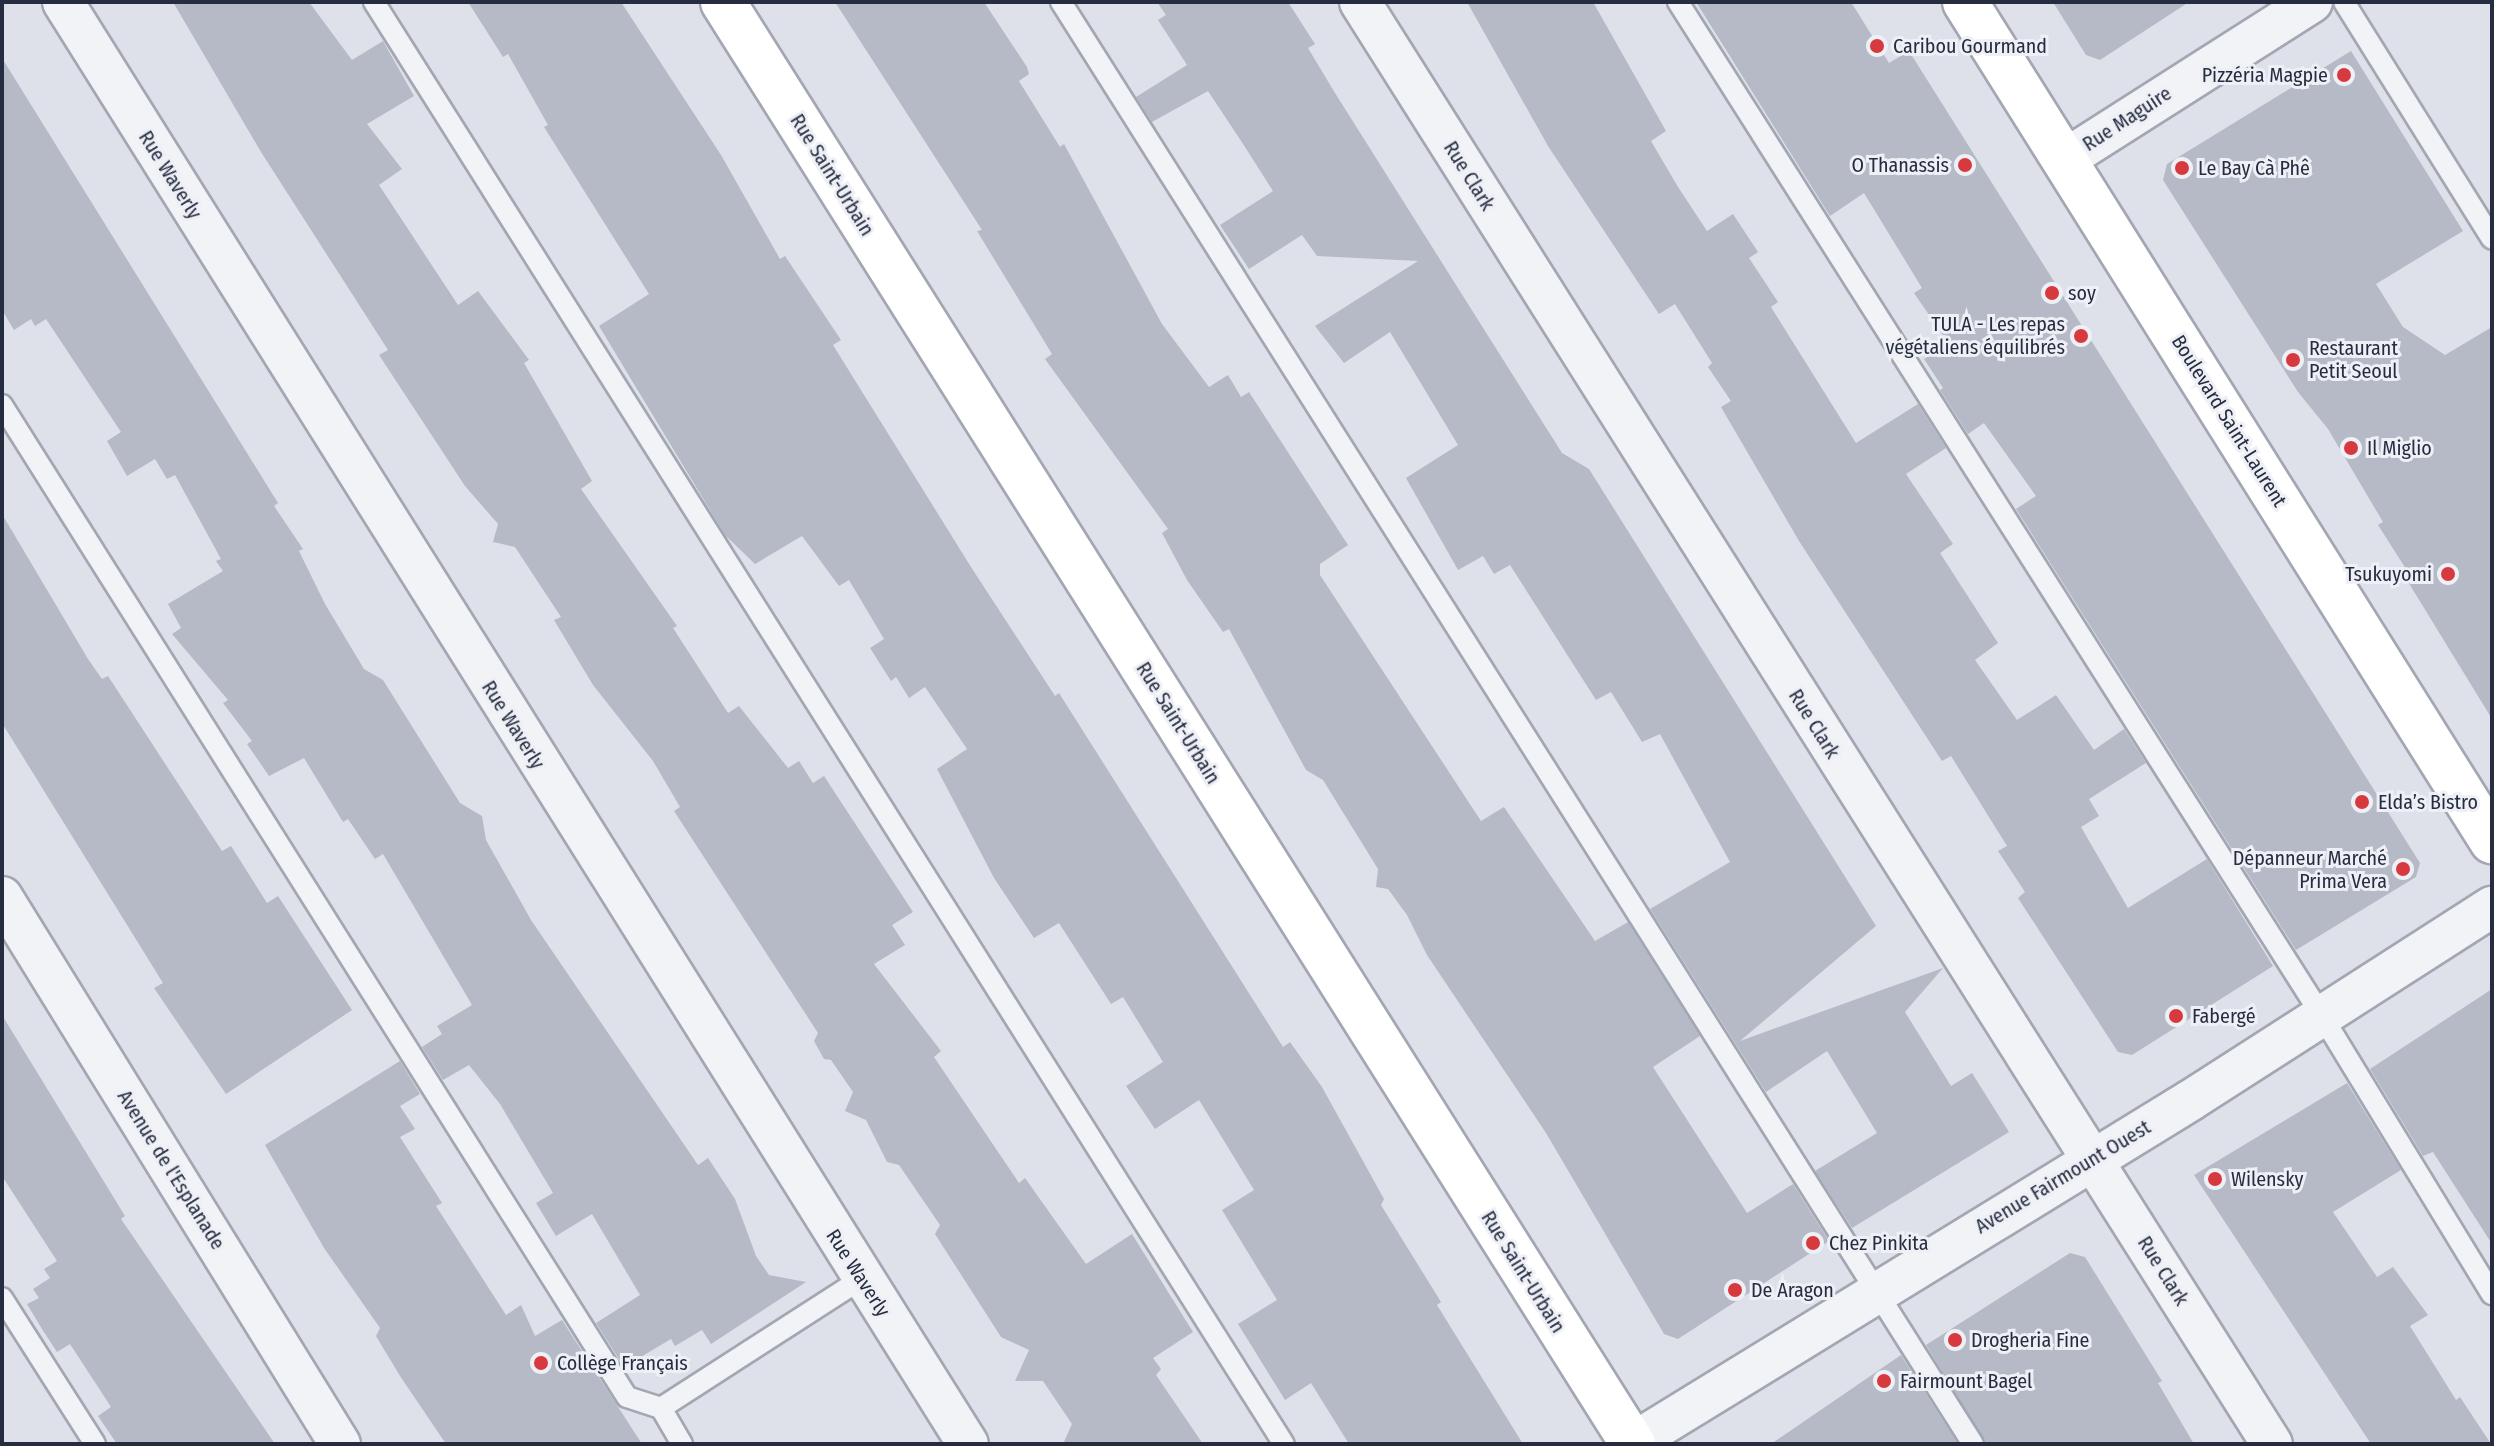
<!DOCTYPE html>
<html>
<head>
<meta charset="utf-8">
<style>
  body { margin:0 }
  #map { position:relative; width:2494px; height:1446px; overflow:hidden; background:#dee1e9; font-family:"Fira Sans Condensed",sans-serif }
  div>[style] { position:absolute }
  .building>* { inset:0; background:#b5bac6 }
  .roads { filter:drop-shadow(2px 0 #a3a7b3) drop-shadow(-2px 0 #a3a7b3) drop-shadow(0 2px #a3a7b3) drop-shadow(0 -2px #a3a7b3) }
  .lane>* { height:20px; margin:-10px; padding:0 10px; transform-origin:10px; border-radius:10px; background:#f1f3f7 }
  .street>* { height:40px; margin:-20px; padding:0 20px; transform-origin:20px; border-radius:20px; background:#f1f3f7 }
  .secondary>* { height:44px; margin:-22px; padding:0 22px; transform-origin:22px; border-radius:22px; background:#fff }
  .dots>* { width:22px; height:22px; translate:-50% -50%; box-sizing:border-box; border:4px solid #eef0f6; border-radius:50% }
  span { translate:-50% -50%; white-space:nowrap; text-align:center; line-height:1.15; -webkit-text-stroke:6px #eef0f6; paint-order:stroke }
  .poi-label { font-size:20px; color:#262d41 }
  .left { translate:0 -50%; text-align:left }
  .right { translate:-100% -50%; text-align:right }
  .street-label { font-size:20px; color:#262d41 }
  .frame { position:absolute; inset:0; border:4px solid #262d41; pointer-events:none }
</style>
</head>
<body>
<div id="map">
  <div class="building">
    <div style="clip-path:polygon(173px 2px,309px 2px,352px 60px,383px 41px,414px 96px,367px 124px,402px 169px,379px 185px,458px 305px,478px 291px,529px 360px,524px 363px,592px 481px,581px 489px,677px 626px,673px 628px,728px 713px,739px 706px,788px 768px,799px 761px,813px 783px,824px 776px,913px 912px,892px 925px,905px 945px,874px 964px,941px 1051px,934px 1057px,1019px 1183px,1025px 1178px,1086px 1264px,1132px 1234px,1193px 1332px,1153px 1358px,1161px 1369px,1156px 1375px,1203px 1444px,1063px 1444px,1072px 1424px,1043px 1381px,1015px 1381px,1029px 1350px,1001px 1337px,935px 1234px,940px 1225px,899px 1165px,887px 1162px,866px 1120px,845px 1111px,853px 1092px,831px 1060px,824px 1059px,814px 1041px,818px 1033px,674px 811px,680px 807px,653px 761px,593px 685px,554px 620px,561px 617px,515px 547px,493px 542px,498px 524px,465px 486px,379px 355px,388px 350px,261px 152px)"></div>
    <div style="clip-path:polygon(468px 2px,621px 2px,721px 155px,780px 259px,785px 256px,841px 340px,833px 345px,971px 567px,1055px 696px,1059px 693px,1283px 1047px,1290px 1042px,1322px 1087px,1384px 1199px,1381px 1205px,1441px 1302px,1437px 1305px,1523px 1444px,1349px 1444px,1311px 1383px,1285px 1400px,1238px 1324px,1277px 1300px,1222px 1210px,1254px 1190px,1199px 1100px,1155px 1129px,1126px 1086px,1163px 1062px,1123px 997px,1111px 1004px,1059px 923px,1034px 938px,994px 878px,937px 769px,967px 749px,925px 687px,909px 698px,896px 677px,891px 681px,870px 648px,884px 639px,849px 580px,839px 586px,802px 536px,755px 564px,725px 535px,599px 326px,649px 294px,544px 127px,548px 125px,508px 54px,503px 57px)"></div>
    <div style="clip-path:polygon(835px 2px,984px 2px,1027px 67px,1029px 74px,1019px 81px,1060px 147px,1064px 144px,1162px 324px,1209px 387px,1228px 375px,1241px 397px,1249px 392px,1348px 545px,1320px 564px,1320px 575px,1481px 821px,1504px 807px,1595px 941px,1628px 922px,1700px 1036px,1653px 1067px,1747px 1213px,1793px 1184px,1829px 1241px,1678px 1339px,1664px 1334px,1546px 1133px,1427px 955px,1407px 915px,1388px 889px,1376px 887px,1378px 869px,1323px 780px,1306px 770px,1229px 629px,1223px 632px,1187px 580px,1162px 533px,1168px 529px,1045px 359px,1052px 354px,977px 231px,982px 230px)"></div>
    <div style="clip-path:polygon(1157px 2px,1288px 2px,1315px 44px,1308px 48px,1335px 93px,1562px 453px,1589px 469px,1876px 926px,1740px 1041px,1943px 968px,1905px 1012px,1951px 1086px,1972px 1073px,2009px 1132px,1852px 1228px,1815px 1171px,1877px 1133px,1827px 1051px,1766px 1092px,1650px 909px,1730px 862px,1660px 734px,1642px 742px,1611px 692px,1596px 700px,1510px 565px,1494px 574px,1483px 556px,1458px 570px,1406px 478px,1458px 445px,1390px 332px,1344px 363px,1315px 326px,1418px 261px,1317px 256px,1302px 235px,1249px 269px,1220px 225px,1273px 191px,1245px 147px,1208px 91px,1152px 122px,1136px 97px,1187px 65px,1158px 20px,1166px 15px)"></div>
    <div style="clip-path:polygon(1467px 2px,1593px 2px,1666px 131px,1651px 141px,1678px 187px,1707px 231px,1733px 214px,1758px 252px,1749px 258px,1778px 302px,1771px 307px,1856px 443px,1918px 404px,1946px 448px,1906px 474px,1953px 544px,1940px 553px,1998px 643px,1975px 660px,2017px 720px,2056px 695px,2094px 750px,2124px 729px,2146px 763px,2089px 799px,2099px 816px,2081px 827px,2128px 908px,2207px 859px,2273px 966px,2132px 1055px,2118px 1052px,2018px 898px,2025px 892px,1998px 851px,2007px 846px,1951px 756px,1942px 761px,1799px 541px,1721px 407px,1731px 401px,1708px 367px,1712px 363px,1675px 304px,1659px 314px,1548px 146px)"></div>
    <div style="clip-path:polygon(1696px 2px,1851px 2px,1889px 63px,1909px 51px,2420px 863px,2416px 877px,2296px 950px,2016px 509px,2036px 496px,1984px 423px,1968px 434px,1940px 390px,1943px 388px,1924px 359px,1949px 344px,1914px 293px,1922px 288px,1864px 193px,1830px 216px)"></div>
    <div style="clip-path:polygon(2053px 2px,2189px 2px,2100px 60px,2086px 55px)"></div>
    <div style="clip-path:polygon(2351px 51px,2463px 231px,2376px 284px,2403px 327px,2445px 355px,2492px 327px,2492px 719px,2402px 572px,2406px 569px,2378px 525px,2383px 522px,2328px 429px,2298px 392px,2163px 180px,2167px 164px)"></div>
    <div style="clip-path:polygon(2px 58px,278px 503px,274px 506px,303px 549px,299px 551px,325px 604px,364px 669px,383px 680px,460px 803px,482px 816px,486px 840px,531px 920px,698px 1165px,708px 1158px,735px 1199px,756px 1256px,769px 1275px,806px 1282px,711px 1344px,702px 1330px,675px 1346px,671px 1339px,624px 1367px,596px 1323px,640px 1295px,592px 1214px,556px 1236px,536px 1203px,553px 1193px,500px 1104px,469px 1065px,443px 1080px,422px 1047px,442px 1034px,437px 1026px,472px 1005px,383px 854px,375px 859px,348px 819px,343px 822px,304px 758px,269px 776px,247px 744px,252px 741px,223px 703px,228px 700px,172px 634px,181px 628px,168px 604px,223px 571px,216px 561px,221px 559px,175px 475px,167px 479px,155px 459px,127px 476px,107px 441px,121px 432px,46px 319px,35px 326px,31px 319px,14px 330px,2px 310px)"></div>
    <div style="clip-path:polygon(2px 514px,88px 659px,102px 679px,108px 676px,222px 851px,231px 846px,267px 903px,278px 896px,352px 1010px,226px 1094px,154px 988px,163px 983px,2px 723px)"></div>
    <div style="clip-path:polygon(2492px 989px,2492px 1244px,2433px 1152px,2423px 1156px,2370px 1069px)"></div>
    <div style="clip-path:polygon(2px 1015px,125px 1216px,121px 1219px,275px 1444px,117px 1444px,98px 1416px,111px 1407px,70px 1344px,57px 1352px,42px 1329px,27px 1304px,39px 1298px,33px 1289px,50px 1278px,44px 1269px,57px 1261px,2px 1176px)"></div>
    <div style="clip-path:polygon(400px 1061px,420px 1094px,400px 1106px,415px 1129px,400px 1137px,442px 1203px,436px 1206px,506px 1315px,521px 1305px,535px 1336px,562px 1320px,642px 1444px,446px 1444px,400px 1376px,376px 1336px,380px 1328px,324px 1248px,265px 1145px)"></div>
    <div style="clip-path:polygon(2347px 1083px,2401px 1170px,2333px 1212px,2377px 1277px,2393px 1267px,2428px 1315px,2410px 1326px,2456px 1400px,2460px 1397px,2491px 1444px,2371px 1444px,2194px 1175px)"></div>
    <div style="clip-path:polygon(2070px 1253px,2085px 1257px,2162px 1381px,2158px 1383px,2194px 1444px,1986px 1444px,1926px 1345px)"></div>
    <div style="clip-path:polygon(1901px 1355px,1958px 1444px,1771px 1444px)"></div>
  </div>
  <div class="roads">
    <div class="lane">
      <div style="left:374px;top:2px;width:1705px;rotate:57.75deg"></div>
      <div style="left:1061px;top:2px;width:1706px;rotate:57.69deg"></div>
      <div style="left:1678px;top:2px;width:1201px;rotate:57.58deg"></div>
      <div style="left:2322px;top:1016px;width:326px;rotate:58.6deg"></div>
      <div style="left:2344px;top:2px;width:279px;rotate:58deg"></div>
      <div style="left:2px;top:405px;width:1172px;rotate:57.79deg"></div>
      <div style="left:627px;top:1397px;width:36px;rotate:18deg"></div>
      <div style="left:661px;top:1408px;width:42px;rotate:59.7deg"></div>
      <div style="left:2px;top:1298px;width:173px;rotate:57.5deg"></div>
      <div style="left:661px;top:1408px;width:238px;rotate:-32.8deg"></div>
    </div>
    <div class="street">
      <div style="left:63px;top:2px;width:1702px;rotate:57.89deg"></div>
      <div style="left:1360px;top:2px;width:1706px;rotate:57.69deg"></div>
      <div style="left:2064px;top:160px;width:294px;rotate:-32.5deg"></div>
      <div style="left:2px;top:897px;width:643px;rotate:58.29deg"></div>
      <div style="left:1631px;top:1444px;width:657px;rotate:-31.56deg"></div>
      <div style="left:2191px;top:1100px;width:358px;rotate:-32.7deg"></div>
    </div>
    <div class="secondary">
      <div style="left:723px;top:2px;width:1705px;rotate:57.75deg"></div>
      <div style="left:1965px;top:2px;width:991px;rotate:57.87deg"></div>
    </div>
  </div>
  <div class="dots">
    <div style="left:1877px;top:46px;background:#d73a3e"></div>
    <div style="left:2344px;top:75px;background:#d73a3e"></div>
    <div style="left:1965px;top:165px;background:#d73a3e"></div>
    <div style="left:2182px;top:168px;background:#d73a3e"></div>
    <div style="left:2052px;top:293px;background:#d73a3e"></div>
    <div style="left:2081px;top:336px;background:#d73a3e"></div>
    <div style="left:2293px;top:360px;background:#d73a3e"></div>
    <div style="left:2351px;top:448px;background:#d73a3e"></div>
    <div style="left:2448px;top:574px;background:#d73a3e"></div>
    <div style="left:2362px;top:802px;background:#d73a3e"></div>
    <div style="left:2403px;top:869px;background:#d73a3e"></div>
    <div style="left:2176px;top:1016px;background:#d73a3e"></div>
    <div style="left:2215px;top:1179px;background:#d73a3e"></div>
    <div style="left:1813px;top:1243px;background:#d73a3e"></div>
    <div style="left:1735px;top:1290px;background:#d73a3e"></div>
    <div style="left:1955px;top:1340px;background:#d73a3e"></div>
    <div style="left:541px;top:1363px;background:#d73a3e"></div>
    <div style="left:1884px;top:1381px;background:#d73a3e"></div>
  </div>
  <div class="poi-label">
    <span class="left" style="left:1893px;top:46px">Caribou Gourmand</span>
    <span class="right" style="left:2328px;top:75px">Pizzéria Magpie</span>
    <span class="right" style="left:1949px;top:165px">O Thanassis</span>
    <span class="left" style="left:2198px;top:168px">Le Bay Cà Phê</span>
    <span class="left" style="left:2068px;top:293px">soy</span>
    <span class="right" style="left:2065px;top:336px">TULA - Les repas<br>végétaliens équilibrés</span>
    <span class="left" style="left:2309px;top:360px">Restaurant<br>Petit Seoul</span>
    <span class="left" style="left:2367px;top:448px">Il Miglio</span>
    <span class="right" style="left:2432px;top:574px">Tsukuyomi</span>
    <span class="left" style="left:2378px;top:802px">Elda’s Bistro</span>
    <span class="right" style="left:2387px;top:870px">Dépanneur Marché<br>Prima Vera</span>
    <span class="left" style="left:2192px;top:1016px">Fabergé</span>
    <span class="left" style="left:2231px;top:1179px">Wilensky</span>
    <span class="left" style="left:1829px;top:1243px">Chez Pinkita</span>
    <span class="left" style="left:1751px;top:1290px">De Aragon</span>
    <span class="left" style="left:1971px;top:1340px">Drogheria Fine</span>
    <span class="left" style="left:557px;top:1363px">Collège Français</span>
    <span class="left" style="left:1900px;top:1381px">Fairmount Bagel</span>
  </div>
  <div class="street-label">
    <span style="left:2127px;top:119px;rotate:-33deg">Rue Maguire</span>
    <span style="left:170px;top:175px;rotate:58deg">Rue Waverly</span>
    <span style="left:832px;top:175px;rotate:58deg">Rue Saint-Urbain</span>
    <span style="left:1469px;top:176px;rotate:58deg">Rue Clark</span>
    <span style="left:2229px;top:421px;rotate:58deg">Boulevard Saint-Laurent</span>
    <span style="left:1178px;top:723px;rotate:58deg">Rue Saint-Urbain</span>
    <span style="left:1814px;top:724px;rotate:58deg">Rue Clark</span>
    <span style="left:513px;top:725px;rotate:58deg">Rue Waverly</span>
    <span style="left:171px;top:1170px;rotate:58deg">Avenue de l'Esplanade</span>
    <span style="left:2063px;top:1177px;rotate:-31deg">Avenue Fairmount Ouest</span>
    <span style="left:2163px;top:1271px;rotate:58deg">Rue Clark</span>
    <span style="left:1523px;top:1272px;rotate:58deg">Rue Saint-Urbain</span>
    <span style="left:858px;top:1273px;rotate:57deg">Rue Waverly</span>
  </div>
  <div class="frame"></div>
</div>
</body>
</html>
